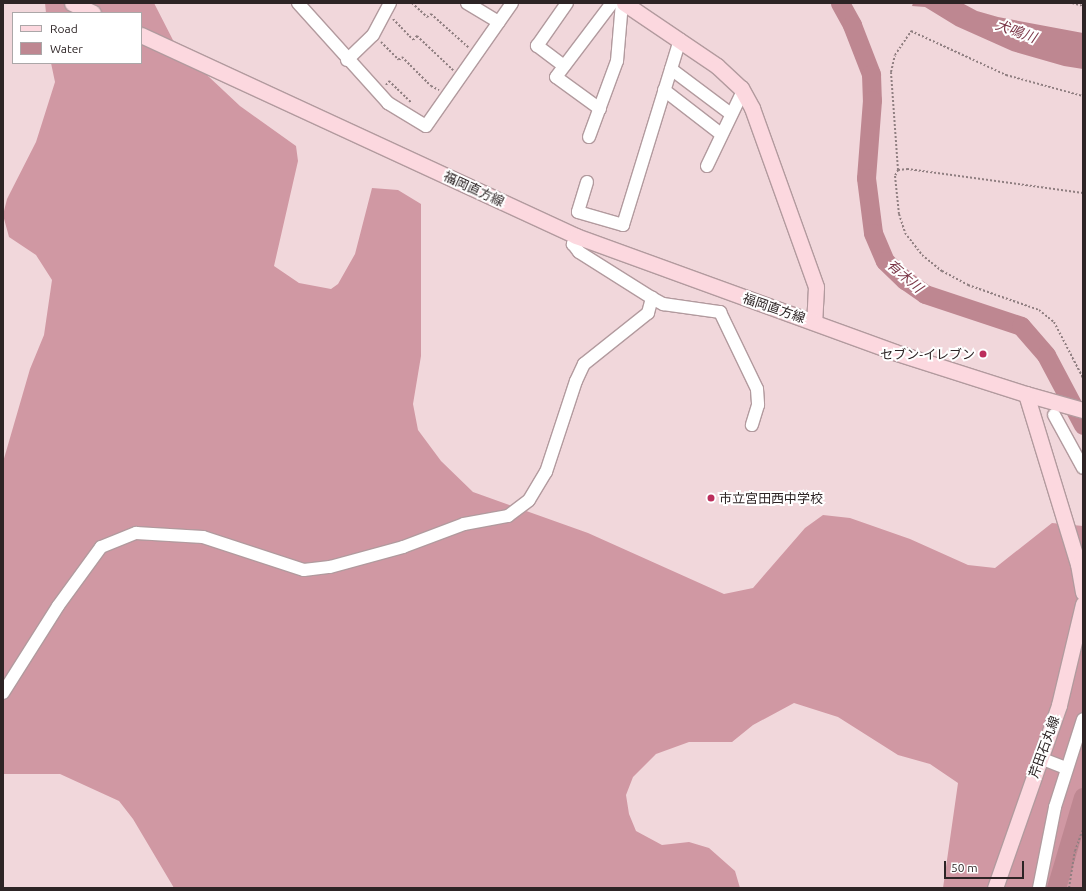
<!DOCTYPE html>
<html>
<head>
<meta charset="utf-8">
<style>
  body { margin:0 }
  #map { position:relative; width:1086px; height:891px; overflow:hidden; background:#f1d7db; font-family:Ubuntu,"Noto Sans JP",sans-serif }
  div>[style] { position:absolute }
  .forest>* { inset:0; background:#d098a3 }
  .water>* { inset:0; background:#be8791 }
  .river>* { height:19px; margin:-9.5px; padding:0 9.5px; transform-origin:9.5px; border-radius:9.5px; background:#be8791 }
  .path>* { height:2px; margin-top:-1px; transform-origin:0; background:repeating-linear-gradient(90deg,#907f81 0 2px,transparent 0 4px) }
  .roads { filter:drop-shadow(1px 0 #b29a9e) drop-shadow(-1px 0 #b29a9e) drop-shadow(0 1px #b29a9e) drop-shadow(0 -1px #b29a9e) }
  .minor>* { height:12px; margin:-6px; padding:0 6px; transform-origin:6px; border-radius:6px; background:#fff }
  .major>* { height:15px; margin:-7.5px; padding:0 7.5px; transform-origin:7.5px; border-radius:7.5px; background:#fcd8df }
  .dots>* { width:11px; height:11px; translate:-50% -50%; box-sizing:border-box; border:2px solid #fff; border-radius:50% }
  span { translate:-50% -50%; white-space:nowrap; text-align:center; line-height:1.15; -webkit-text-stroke:4px #fff; paint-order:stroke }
  .street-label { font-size:13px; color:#2d2425 }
  .poi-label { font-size:13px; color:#2d2425 }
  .right { translate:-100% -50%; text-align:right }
  .left { translate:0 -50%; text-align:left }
  .water-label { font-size:14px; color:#7c3748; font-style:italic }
  .frame { position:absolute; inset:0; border:4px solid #2d2425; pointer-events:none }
  .legend { position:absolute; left:12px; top:12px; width:130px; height:52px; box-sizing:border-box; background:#fff; border:1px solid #aba7a8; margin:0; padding:5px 7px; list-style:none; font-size:12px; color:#2d2425 }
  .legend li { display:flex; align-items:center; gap:8px; height:20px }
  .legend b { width:20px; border:1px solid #aba7a8 }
  .scale { position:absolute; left:944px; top:861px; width:80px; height:18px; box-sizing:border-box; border:2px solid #2d2425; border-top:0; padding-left:5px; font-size:12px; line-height:14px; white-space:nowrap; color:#2d2425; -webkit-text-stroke:3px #fff; paint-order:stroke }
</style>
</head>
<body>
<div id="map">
  <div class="forest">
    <div style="clip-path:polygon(45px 3px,154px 3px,176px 46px,240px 106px,296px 146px,298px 161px,274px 266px,299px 283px,331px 289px,338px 284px,355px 254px,372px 188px,398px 190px,421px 204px,421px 356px,413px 404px,418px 430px,441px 461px,473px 492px,588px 533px,724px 594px,753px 588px,805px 528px,823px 515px,850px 518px,910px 539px,968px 565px,995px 568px,1052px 523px,1083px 526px,1083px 888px,943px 888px,958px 783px,930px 764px,898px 755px,838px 717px,794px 703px,753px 725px,732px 742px,689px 742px,656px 754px,633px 777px,626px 795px,629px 814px,636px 831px,662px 845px,689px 842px,709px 848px,735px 871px,740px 888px,174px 888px,133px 819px,119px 801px,60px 774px,3px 774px,3px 462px,30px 369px,44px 335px,52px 280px,36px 255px,9px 237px,3px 215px,7px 199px,36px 142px,55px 82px,51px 63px,141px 63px,141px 13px,46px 13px)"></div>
  </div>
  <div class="water">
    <div style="clip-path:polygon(913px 3px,962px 3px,977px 11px,998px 17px,1083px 33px,1083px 69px,1064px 66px,1012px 51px,956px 26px,925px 7px,912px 6px)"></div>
  </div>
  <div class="river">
    <div style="left:840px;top:3px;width:25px;rotate:61deg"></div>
    <div style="left:852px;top:25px;width:53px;rotate:68.8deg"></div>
    <div style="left:871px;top:74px;width:26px;rotate:88deg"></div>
    <div style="left:872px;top:100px;width:78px;rotate:94.4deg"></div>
    <div style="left:866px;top:178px;width:55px;rotate:82.7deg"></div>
    <div style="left:873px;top:233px;width:30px;rotate:67deg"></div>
    <div style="left:885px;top:261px;width:28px;rotate:44deg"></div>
    <div style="left:905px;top:280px;width:24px;rotate:35deg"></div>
    <div style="left:925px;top:294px;width:101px;rotate:18.4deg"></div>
    <div style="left:1021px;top:326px;width:38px;rotate:49deg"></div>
    <div style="left:1046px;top:355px;width:79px;rotate:62.1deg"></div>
    <div style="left:1056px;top:888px;width:95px;rotate:-73.5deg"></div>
  </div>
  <div class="path">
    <div style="left:412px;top:3px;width:21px;rotate:43deg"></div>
    <div style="left:427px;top:17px;width:5px;rotate:-37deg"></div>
    <div style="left:431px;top:14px;width:50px;rotate:41.7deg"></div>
    <div style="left:1072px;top:3px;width:11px;rotate:15deg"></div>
    <div style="left:393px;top:19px;width:29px;rotate:46deg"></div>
    <div style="left:413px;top:40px;width:6px;rotate:-45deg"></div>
    <div style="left:417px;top:36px;width:50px;rotate:43.4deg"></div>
    <div style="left:381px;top:42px;width:25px;rotate:45deg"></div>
    <div style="left:399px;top:60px;width:4px;rotate:-45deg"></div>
    <div style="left:402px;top:57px;width:41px;rotate:45deg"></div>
    <div style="left:431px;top:86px;width:9px;rotate:27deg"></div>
    <div style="left:386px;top:85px;width:5px;rotate:-53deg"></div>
    <div style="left:389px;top:81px;width:32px;rotate:44deg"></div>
    <div style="left:898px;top:170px;width:98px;rotate:-94.1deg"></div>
    <div style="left:891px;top:72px;width:17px;rotate:-77deg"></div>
    <div style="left:895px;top:55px;width:29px;rotate:-56deg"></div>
    <div style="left:911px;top:31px;width:105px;rotate:24.9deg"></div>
    <div style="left:1006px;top:75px;width:80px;rotate:15.3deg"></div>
    <div style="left:1083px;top:193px;width:177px;rotate:-172.2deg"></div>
    <div style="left:908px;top:169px;width:10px;rotate:174deg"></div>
    <div style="left:898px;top:170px;width:7px;rotate:117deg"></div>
    <div style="left:895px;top:176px;width:38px;rotate:84deg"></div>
    <div style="left:899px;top:214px;width:20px;rotate:72deg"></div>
    <div style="left:905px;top:233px;width:28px;rotate:52deg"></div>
    <div style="left:922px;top:255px;width:26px;rotate:39deg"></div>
    <div style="left:942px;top:271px;width:30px;rotate:28deg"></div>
    <div style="left:968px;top:285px;width:75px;rotate:19.4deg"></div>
    <div style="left:1039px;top:310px;width:19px;rotate:39deg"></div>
    <div style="left:1054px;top:322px;width:63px;rotate:62.6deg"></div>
    <div style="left:1069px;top:888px;width:37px;rotate:-81deg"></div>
    <div style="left:1075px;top:851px;width:23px;rotate:-70deg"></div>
  </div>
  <div class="roads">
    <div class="minor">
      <div style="left:298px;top:3px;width:135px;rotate:48deg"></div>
      <div style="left:388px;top:103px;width:44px;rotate:31.2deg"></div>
      <div style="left:426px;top:126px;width:150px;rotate:-55deg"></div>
      <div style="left:467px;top:3px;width:37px;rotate:31deg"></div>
      <div style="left:347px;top:60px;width:36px;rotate:-44deg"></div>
      <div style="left:373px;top:35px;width:36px;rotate:-62deg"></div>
      <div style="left:564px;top:66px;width:34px;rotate:-143deg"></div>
      <div style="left:537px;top:46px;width:52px;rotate:-55.1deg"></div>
      <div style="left:671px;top:69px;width:75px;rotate:36.9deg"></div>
      <div style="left:664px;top:90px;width:72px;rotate:37.7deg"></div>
      <div style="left:600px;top:109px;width:54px;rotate:-144deg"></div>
      <div style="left:556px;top:77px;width:93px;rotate:-52.9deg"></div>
      <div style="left:589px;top:137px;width:81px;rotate:-69.8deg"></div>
      <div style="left:617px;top:61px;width:58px;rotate:-85.1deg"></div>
      <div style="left:707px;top:166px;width:83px;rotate:-64.4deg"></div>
      <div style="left:587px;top:182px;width:31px;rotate:107deg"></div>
      <div style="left:578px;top:212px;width:47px;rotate:16.1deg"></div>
      <div style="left:623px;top:225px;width:194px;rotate:-72.9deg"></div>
      <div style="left:576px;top:236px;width:9px;rotate:111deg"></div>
      <div style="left:573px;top:244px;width:10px;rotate:53deg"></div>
      <div style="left:579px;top:252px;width:86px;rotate:32.2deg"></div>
      <div style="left:652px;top:298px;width:13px;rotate:29deg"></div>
      <div style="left:663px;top:304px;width:58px;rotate:8deg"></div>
      <div style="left:720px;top:312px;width:85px;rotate:64.3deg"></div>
      <div style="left:757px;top:389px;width:16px;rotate:86deg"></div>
      <div style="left:758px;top:405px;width:21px;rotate:107deg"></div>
      <div style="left:1054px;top:415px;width:60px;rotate:61.3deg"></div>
      <div style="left:3px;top:693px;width:103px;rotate:-57.7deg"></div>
      <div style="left:58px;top:606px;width:73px;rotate:-53.9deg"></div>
      <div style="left:101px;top:547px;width:38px;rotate:-22deg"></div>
      <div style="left:136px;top:533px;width:67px;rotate:3.4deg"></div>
      <div style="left:203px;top:537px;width:106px;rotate:18.1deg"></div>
      <div style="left:304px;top:570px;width:26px;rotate:-7deg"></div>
      <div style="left:330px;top:567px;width:76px;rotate:-15.3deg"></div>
      <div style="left:403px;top:547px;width:65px;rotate:-20.7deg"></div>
      <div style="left:464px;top:524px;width:45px;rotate:-10.3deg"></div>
      <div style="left:508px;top:516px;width:26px;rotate:-37deg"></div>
      <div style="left:529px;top:500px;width:33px;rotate:-59deg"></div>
      <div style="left:546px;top:472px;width:96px;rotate:-71.8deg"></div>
      <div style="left:576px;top:381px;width:19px;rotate:-65deg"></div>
      <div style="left:584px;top:364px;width:82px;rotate:-38.6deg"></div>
      <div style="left:648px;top:313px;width:16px;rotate:-75deg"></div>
      <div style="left:1040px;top:758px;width:28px;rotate:21deg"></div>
      <div style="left:1039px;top:888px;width:83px;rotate:-78.8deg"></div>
      <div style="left:1055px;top:807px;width:92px;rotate:-72.3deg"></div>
    </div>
    <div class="major">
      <div style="left:72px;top:3px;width:23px;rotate:25deg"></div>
      <div style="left:624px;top:3px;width:112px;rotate:34.1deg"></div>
      <div style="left:717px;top:66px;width:33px;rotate:43deg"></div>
      <div style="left:741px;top:88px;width:23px;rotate:61deg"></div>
      <div style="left:752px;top:108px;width:190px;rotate:70.3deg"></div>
      <div style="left:816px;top:287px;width:35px;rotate:93deg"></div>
      <div style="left:141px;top:35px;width:479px;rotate:24.8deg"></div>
      <div style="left:576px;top:236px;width:338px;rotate:20deg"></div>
      <div style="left:894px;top:352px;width:139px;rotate:17.7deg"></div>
      <div style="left:1026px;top:394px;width:59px;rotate:15.7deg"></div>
      <div style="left:1026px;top:394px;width:178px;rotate:73deg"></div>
      <div style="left:1078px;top:564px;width:29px;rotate:80deg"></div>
      <div style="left:995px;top:888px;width:194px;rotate:-70.7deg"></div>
      <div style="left:1059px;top:705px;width:104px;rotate:-76.6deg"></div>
    </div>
  </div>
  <div class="dots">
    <div style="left:983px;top:354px;background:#bc2e5c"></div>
    <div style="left:711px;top:498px;background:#bc2e5c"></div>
  </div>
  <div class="street-label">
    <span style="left:474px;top:189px;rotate:25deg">福岡直方線</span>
    <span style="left:774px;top:308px;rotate:19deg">福岡直方線</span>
    <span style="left:1044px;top:747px;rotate:-70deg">芹田石丸線</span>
  </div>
  <div class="poi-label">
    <span class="right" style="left:975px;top:354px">セブン-イレブン</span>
    <span class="left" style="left:719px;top:498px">市立宮田西中学校</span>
  </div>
  <div class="water-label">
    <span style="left:1016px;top:31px;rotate:20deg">犬鳴川</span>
    <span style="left:905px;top:276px;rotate:41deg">有木川</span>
  </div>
  <div class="frame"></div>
  <ul class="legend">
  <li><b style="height:5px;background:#fcd8df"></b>Road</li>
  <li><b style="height:11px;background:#be8791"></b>Water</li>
  </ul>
  <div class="scale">50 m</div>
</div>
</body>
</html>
